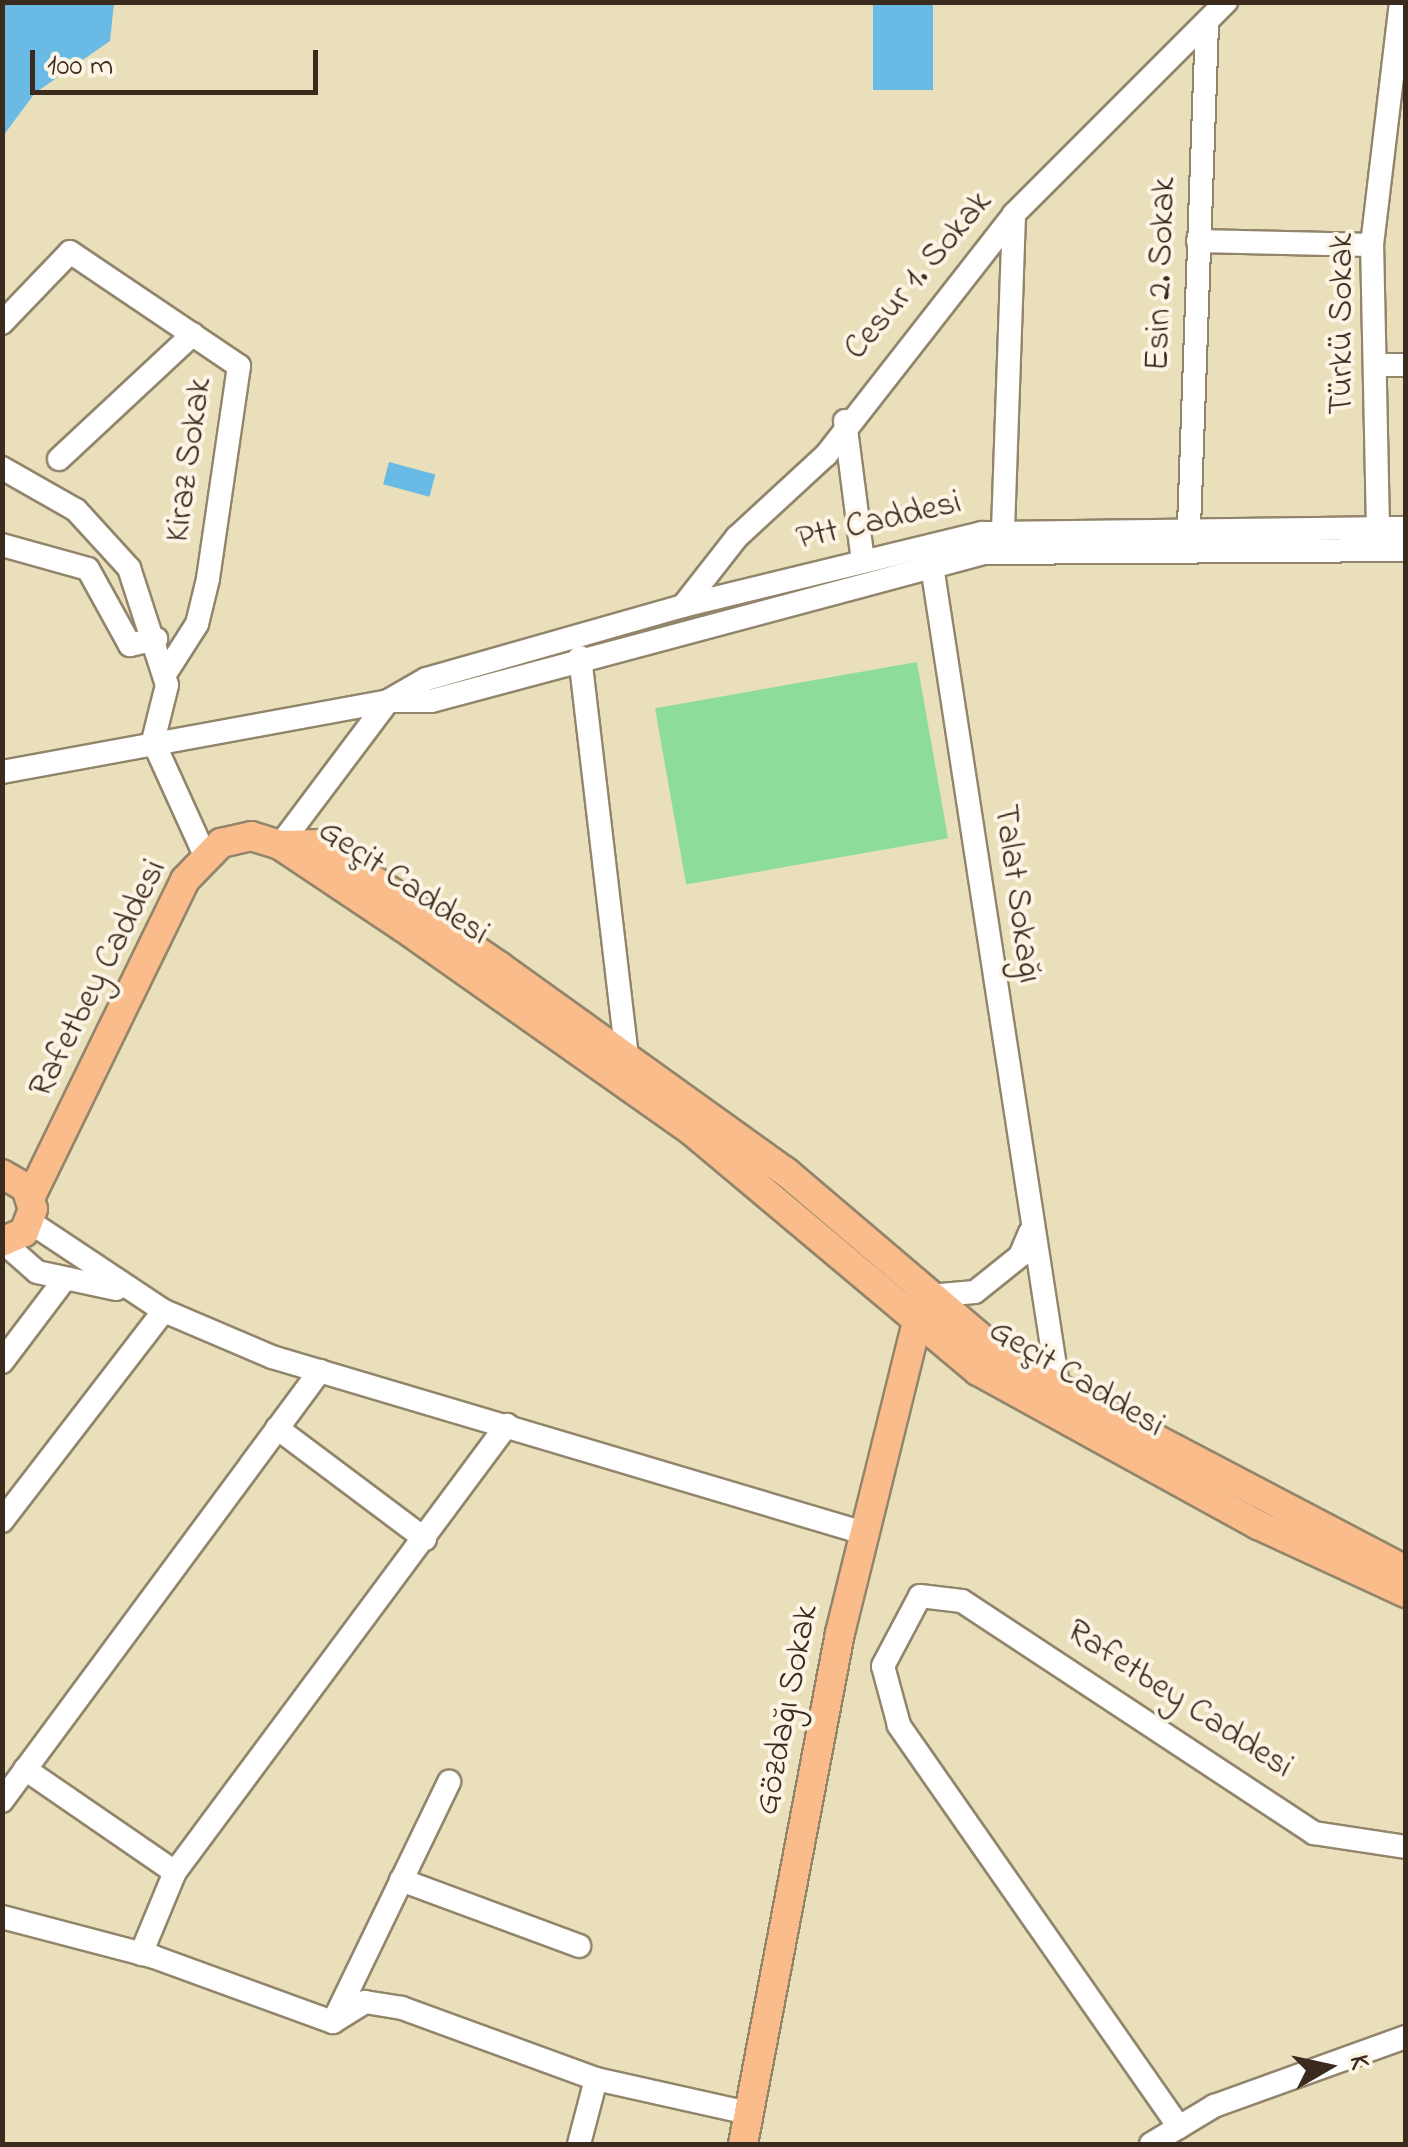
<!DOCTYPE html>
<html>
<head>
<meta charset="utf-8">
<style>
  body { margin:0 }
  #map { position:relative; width:1408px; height:2147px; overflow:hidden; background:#e9e0bb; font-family:"Indie Flower",sans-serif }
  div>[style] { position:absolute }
  .green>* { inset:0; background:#8edc99; transform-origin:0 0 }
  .water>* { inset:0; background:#69bbe5; transform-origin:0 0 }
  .roads { filter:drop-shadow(2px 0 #92856c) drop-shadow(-2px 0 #92856c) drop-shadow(0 2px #92856c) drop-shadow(0 -2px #92856c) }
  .minor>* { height:22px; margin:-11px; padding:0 11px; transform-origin:11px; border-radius:11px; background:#fff }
  .major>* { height:28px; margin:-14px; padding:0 14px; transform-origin:14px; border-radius:14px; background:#f9bc8a }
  span { translate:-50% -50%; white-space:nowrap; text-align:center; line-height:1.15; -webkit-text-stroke:8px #fcf5e5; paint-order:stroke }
  .street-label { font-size:35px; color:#3b2a1e }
  .frame { position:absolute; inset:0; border:5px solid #3b2a1e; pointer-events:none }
  .north { position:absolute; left:1278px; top:2017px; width:100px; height:100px; -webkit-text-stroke:8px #fcf5e5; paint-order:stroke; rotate:81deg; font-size:28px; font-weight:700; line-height:40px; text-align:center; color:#3b2a1e }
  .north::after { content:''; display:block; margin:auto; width:35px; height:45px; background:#3b2a1e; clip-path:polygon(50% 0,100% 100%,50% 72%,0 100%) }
  .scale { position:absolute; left:30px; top:50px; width:288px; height:45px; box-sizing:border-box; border:5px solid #3b2a1e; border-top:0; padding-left:12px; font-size:30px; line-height:35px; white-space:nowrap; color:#3b2a1e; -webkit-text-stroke:8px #fcf5e5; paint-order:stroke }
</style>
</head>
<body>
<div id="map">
  <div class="green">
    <div style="left:917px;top:662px;width:179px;height:266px;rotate:80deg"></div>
  </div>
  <div class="water">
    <div style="clip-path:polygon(3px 2px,114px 3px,110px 41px,35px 93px,3px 136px)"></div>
    <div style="left:873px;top:3px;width:60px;height:87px"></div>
    <div style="left:389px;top:462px;width:48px;height:23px;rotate:15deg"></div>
  </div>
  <div class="roads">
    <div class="minor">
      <div style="left:1198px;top:241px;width:174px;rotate:1.3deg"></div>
      <div style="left:2px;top:323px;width:98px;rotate:-46.2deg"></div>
      <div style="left:70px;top:252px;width:204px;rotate:34deg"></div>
      <div style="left:239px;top:366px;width:215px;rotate:98.3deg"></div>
      <div style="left:208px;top:579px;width:46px;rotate:103.7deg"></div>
      <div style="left:197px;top:624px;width:59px;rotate:122.6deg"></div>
      <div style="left:1377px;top:365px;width:29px"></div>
      <div style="left:845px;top:421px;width:141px;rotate:82.7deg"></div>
      <div style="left:59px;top:459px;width:183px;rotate:-43deg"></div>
      <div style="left:2px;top:468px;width:85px;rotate:29.6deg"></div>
      <div style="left:76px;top:510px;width:79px;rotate:47.6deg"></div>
      <div style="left:129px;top:568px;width:123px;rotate:72deg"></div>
      <div style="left:167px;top:685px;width:58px;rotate:104deg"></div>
      <div style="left:153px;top:741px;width:128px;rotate:65.6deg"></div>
      <div style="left:1189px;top:527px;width:504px;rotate:-87.95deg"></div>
      <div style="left:1378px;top:528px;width:283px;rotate:-91.2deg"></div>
      <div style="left:1372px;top:245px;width:245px;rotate:-83.2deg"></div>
      <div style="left:1406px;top:528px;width:424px;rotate:179.3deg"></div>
      <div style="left:982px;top:533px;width:308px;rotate:166.3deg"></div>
      <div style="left:683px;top:606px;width:267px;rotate:164.1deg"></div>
      <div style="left:426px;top:679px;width:44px;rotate:149.9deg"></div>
      <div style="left:388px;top:701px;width:43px"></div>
      <div style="left:431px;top:701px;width:572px;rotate:-14.98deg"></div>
      <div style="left:984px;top:553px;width:422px;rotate:-0.4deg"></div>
      <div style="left:1003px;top:530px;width:316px;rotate:-88deg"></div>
      <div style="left:2px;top:545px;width:89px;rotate:15.6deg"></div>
      <div style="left:88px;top:569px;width:87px;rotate:61.1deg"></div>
      <div style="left:130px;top:645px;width:27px;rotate:-13deg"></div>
      <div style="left:932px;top:566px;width:836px;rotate:81.26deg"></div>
      <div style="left:683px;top:606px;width:88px;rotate:-52deg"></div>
      <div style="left:737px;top:537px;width:121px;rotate:-42.7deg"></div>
      <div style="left:826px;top:455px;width:306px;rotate:-52deg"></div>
      <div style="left:1014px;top:214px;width:300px;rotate:-45deg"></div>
      <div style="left:580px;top:657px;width:405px;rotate:83.3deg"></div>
      <div style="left:2px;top:772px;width:392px;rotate:-10.4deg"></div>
      <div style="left:280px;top:845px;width:180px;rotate:-53.1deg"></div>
      <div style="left:30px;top:1222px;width:161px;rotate:33.6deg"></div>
      <div style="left:164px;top:1311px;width:117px;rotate:23.1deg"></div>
      <div style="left:272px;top:1357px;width:618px;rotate:16.56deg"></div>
      <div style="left:3px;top:1242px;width:45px;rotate:41.4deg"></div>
      <div style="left:37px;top:1272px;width:81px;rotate:12.1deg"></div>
      <div style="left:929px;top:1296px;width:46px;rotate:-5deg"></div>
      <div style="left:975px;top:1292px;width:58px;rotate:-38.7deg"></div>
      <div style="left:1020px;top:1256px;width:26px;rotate:-67deg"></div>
      <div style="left:2px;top:1362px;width:103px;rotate:-52.9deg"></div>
      <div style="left:277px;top:1428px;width:185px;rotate:36.9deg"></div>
      <div style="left:2px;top:1521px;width:265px;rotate:-52.4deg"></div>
      <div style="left:25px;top:1769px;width:182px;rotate:34.5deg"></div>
      <div style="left:175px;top:1872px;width:557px;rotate:-53.4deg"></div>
      <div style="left:2px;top:1801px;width:535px;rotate:-53.52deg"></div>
      <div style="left:401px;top:1880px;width:190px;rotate:20.3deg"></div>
      <div style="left:2px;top:1917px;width:157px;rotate:14.7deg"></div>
      <div style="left:154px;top:1957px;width:190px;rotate:20deg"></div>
      <div style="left:141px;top:1954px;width:89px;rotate:-67.5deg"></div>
      <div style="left:333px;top:2022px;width:38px;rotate:-32deg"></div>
      <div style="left:365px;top:2002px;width:37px;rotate:9deg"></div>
      <div style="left:402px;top:2008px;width:207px;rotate:20.1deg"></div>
      <div style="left:333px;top:2022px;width:267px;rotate:-64.2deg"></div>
      <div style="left:1179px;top:2127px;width:490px;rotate:-124.9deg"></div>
      <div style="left:899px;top:1725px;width:61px;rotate:-105.2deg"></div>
      <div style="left:883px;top:1666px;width:79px;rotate:-62.1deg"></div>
      <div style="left:920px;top:1596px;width:42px;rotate:6.8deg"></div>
      <div style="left:962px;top:1601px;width:422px;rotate:33.4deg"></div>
      <div style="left:1314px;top:1833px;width:93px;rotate:8.7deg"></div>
      <div style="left:579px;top:2144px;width:67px;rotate:-75.3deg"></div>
      <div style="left:596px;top:2079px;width:156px;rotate:12.6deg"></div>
      <div style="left:1151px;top:2144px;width:74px;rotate:-31.1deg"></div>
      <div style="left:1214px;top:2106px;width:204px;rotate:-19.8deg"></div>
    </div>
    <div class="major">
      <div style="left:280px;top:845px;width:41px;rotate:-1.4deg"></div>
      <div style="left:321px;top:844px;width:216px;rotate:34.4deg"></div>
      <div style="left:499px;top:966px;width:353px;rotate:35.7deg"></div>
      <div style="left:786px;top:1172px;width:293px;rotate:40.4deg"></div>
      <div style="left:1009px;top:1362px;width:448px;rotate:27.7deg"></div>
      <div style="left:2px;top:1174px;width:28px;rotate:30deg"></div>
      <div style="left:26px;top:1188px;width:22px;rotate:72deg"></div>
      <div style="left:33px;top:1209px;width:25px;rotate:111deg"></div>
      <div style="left:24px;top:1232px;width:24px;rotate:156deg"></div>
      <div style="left:31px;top:1196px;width:352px;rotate:-64deg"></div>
      <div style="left:185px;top:880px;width:52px;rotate:-45.8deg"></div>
      <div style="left:221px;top:843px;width:31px;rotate:-13deg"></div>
      <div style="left:251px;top:836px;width:30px;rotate:17deg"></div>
      <div style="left:280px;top:845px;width:149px;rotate:33.8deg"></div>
      <div style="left:404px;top:928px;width:354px;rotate:35.2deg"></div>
      <div style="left:693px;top:1132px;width:372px;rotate:40deg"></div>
      <div style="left:978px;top:1371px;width:320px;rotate:28.8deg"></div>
      <div style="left:1258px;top:1525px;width:163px;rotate:24.7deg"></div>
      <div style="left:743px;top:2144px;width:520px;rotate:-79.25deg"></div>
      <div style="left:840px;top:1633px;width:342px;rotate:-76.1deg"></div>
    </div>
  </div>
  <div class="street-label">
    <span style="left:1162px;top:274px;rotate:-88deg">Esin 2. Sokak</span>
    <span style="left:919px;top:276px;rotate:-50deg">Cesur 1. Sokak</span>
    <span style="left:1343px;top:324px;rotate:-90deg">Türkü Sokak</span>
    <span style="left:190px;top:460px;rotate:-82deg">Kiraz Sokak</span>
    <span style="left:879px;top:522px;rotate:-13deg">Ptt Caddesi</span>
    <span style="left:403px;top:883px;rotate:34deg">Geçit Caddesi</span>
    <span style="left:1016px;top:894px;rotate:82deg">Talat Sokağı</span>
    <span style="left:99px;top:979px;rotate:-63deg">Rafetbey Caddesi</span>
    <span style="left:1076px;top:1379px;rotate:31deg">Geçit Caddesi</span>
    <span style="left:1179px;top:1700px;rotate:33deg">Rafetbey Caddesi</span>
    <span style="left:788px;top:1710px;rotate:-79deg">Gözdağı Sokak</span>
  </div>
  <div class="frame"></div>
  <div class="north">K</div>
  <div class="scale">100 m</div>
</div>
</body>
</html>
